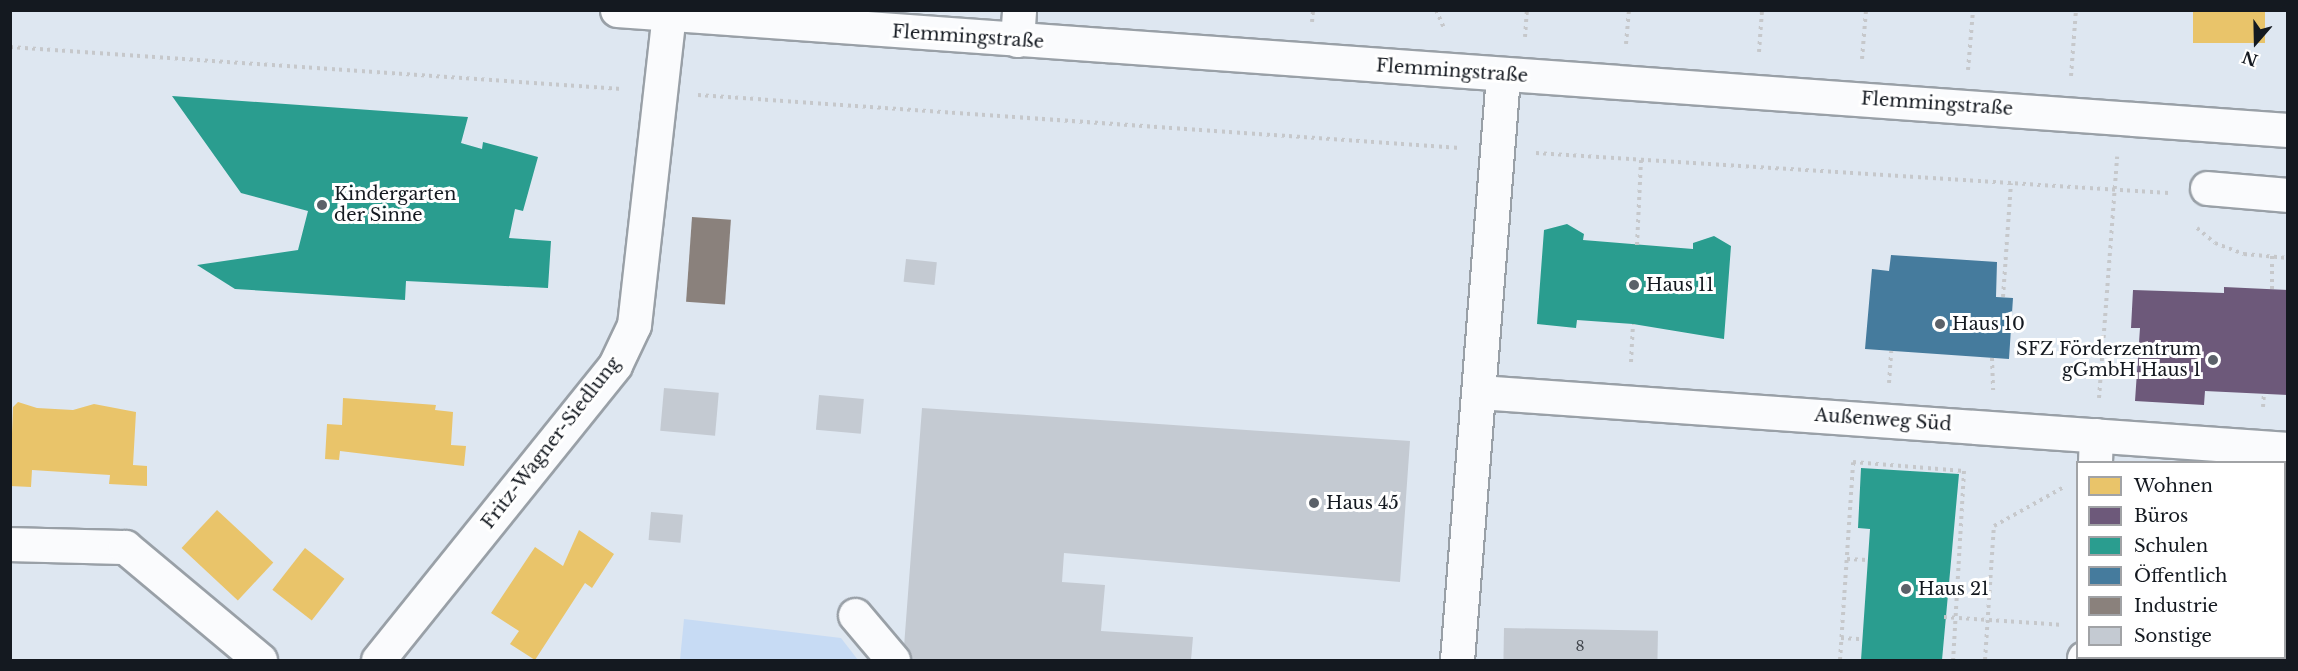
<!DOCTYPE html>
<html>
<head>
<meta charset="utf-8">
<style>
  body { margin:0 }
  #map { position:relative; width:2298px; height:671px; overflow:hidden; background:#dee7f1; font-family:"Libre Baskerville",serif }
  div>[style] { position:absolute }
  .green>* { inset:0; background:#c7dbf4 }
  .homes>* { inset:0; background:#e9c46a; transform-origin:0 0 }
  .offices>* { inset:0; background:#6d597a }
  .schools>* { inset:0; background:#2a9d8f }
  .public>* { inset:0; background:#457b9d }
  .industry>* { inset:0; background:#8a817c; transform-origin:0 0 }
  .building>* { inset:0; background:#c4cad2; transform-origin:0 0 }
  .path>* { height:4px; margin-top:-2px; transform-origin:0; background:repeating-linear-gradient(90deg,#c6c8cb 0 3px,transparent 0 7.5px) }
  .roads { filter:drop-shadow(2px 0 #99a0a7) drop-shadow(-2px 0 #99a0a7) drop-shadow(0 2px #99a0a7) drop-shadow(0 -2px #99a0a7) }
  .minor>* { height:33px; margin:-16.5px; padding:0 16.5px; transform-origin:16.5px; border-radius:16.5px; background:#fafbfd }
  .dots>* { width:16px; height:16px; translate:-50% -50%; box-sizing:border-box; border:3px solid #fff; border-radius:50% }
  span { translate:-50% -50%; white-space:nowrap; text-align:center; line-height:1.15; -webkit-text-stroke:6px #fff; paint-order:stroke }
  .number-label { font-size:15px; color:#40454c }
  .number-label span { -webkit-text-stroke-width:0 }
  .street-label { font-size:18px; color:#141920 }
  .poi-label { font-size:18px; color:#141920 }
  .left { translate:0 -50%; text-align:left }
  .right { translate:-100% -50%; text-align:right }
  .frame { position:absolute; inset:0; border:12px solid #141920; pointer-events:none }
  .legend { position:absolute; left:2076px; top:461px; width:210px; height:198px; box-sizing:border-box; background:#fff; border:2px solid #a1a3a6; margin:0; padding:8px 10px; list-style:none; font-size:18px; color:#141920 }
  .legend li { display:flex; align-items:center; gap:12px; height:30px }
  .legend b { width:30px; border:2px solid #a1a3a6 }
  .north { position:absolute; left:2226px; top:12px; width:60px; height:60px; -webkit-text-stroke:4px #fff; paint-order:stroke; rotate:200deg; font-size:16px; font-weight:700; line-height:24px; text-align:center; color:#141920 }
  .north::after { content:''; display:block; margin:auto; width:21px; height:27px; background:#141920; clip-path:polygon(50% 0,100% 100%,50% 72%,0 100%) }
</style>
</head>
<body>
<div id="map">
  <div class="green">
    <div style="clip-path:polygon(684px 619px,841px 638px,858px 660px,680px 660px)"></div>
  </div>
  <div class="homes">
    <div style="left:2193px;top:10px;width:72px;height:33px"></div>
    <div style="clip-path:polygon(343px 398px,436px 405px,435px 410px,453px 412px,451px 445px,466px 446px,464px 466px,340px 451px,339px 460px,325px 459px,327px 424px,342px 425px)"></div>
    <div style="clip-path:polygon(18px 402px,37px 408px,73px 410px,94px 404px,136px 412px,133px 465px,147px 466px,147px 486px,109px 484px,110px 475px,32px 470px,31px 487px,10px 486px,13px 407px)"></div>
    <div style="left:217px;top:510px;width:77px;height:52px;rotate:43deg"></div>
    <div style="clip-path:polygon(579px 530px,614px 554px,592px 588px,585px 583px,535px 660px,510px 644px,519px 631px,491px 613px,535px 547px,563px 566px)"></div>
    <div style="left:305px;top:548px;width:50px;height:53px;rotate:38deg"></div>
  </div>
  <div class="offices">
    <div style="clip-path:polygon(2224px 287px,2288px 290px,2288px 395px,2205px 391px,2204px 405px,2135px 401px,2140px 328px,2131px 328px,2133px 290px,2224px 293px)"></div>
  </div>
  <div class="schools">
    <div style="clip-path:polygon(172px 96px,468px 117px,461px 143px,482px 149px,483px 142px,538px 157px,523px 211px,515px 209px,509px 238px,551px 241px,548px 288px,406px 281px,405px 300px,235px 289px,197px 265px,298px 250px,308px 211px,241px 193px)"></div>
    <div style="clip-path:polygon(1567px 224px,1584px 234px,1583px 240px,1693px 249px,1693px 243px,1714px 236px,1731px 246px,1724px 339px,1633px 324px,1577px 320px,1576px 328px,1537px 324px,1544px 230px)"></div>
    <div style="clip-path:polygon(1861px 468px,1959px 474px,1942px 660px,1861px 660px,1870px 529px,1858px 528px)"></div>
  </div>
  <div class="public">
    <div style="clip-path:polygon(1891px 255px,1997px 262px,1996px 297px,2013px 298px,2009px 359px,1865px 349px,1872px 269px,1889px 271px)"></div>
  </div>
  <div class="industry">
    <div style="left:692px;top:217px;width:39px;height:85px;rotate:4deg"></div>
  </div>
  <div class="building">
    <div style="left:906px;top:259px;width:31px;height:23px;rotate:6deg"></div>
    <div style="left:664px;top:388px;width:55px;height:43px;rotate:5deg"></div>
    <div style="left:819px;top:395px;width:45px;height:35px;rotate:5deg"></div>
    <div style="clip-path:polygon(922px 408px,1410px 441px,1400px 582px,1064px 553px,1062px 582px,1105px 585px,1101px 631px,1193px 637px,1191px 660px,903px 660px)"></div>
    <div style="left:651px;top:512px;width:32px;height:28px;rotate:5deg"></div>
    <div style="left:1504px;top:628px;width:154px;height:32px;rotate:1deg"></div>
  </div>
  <div class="path">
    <div style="left:1436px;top:10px;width:22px;rotate:66deg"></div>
    <div style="left:1312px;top:22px;width:12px;rotate:-85deg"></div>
    <div style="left:1525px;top:37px;width:27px;rotate:-86deg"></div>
    <div style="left:1626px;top:44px;width:34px;rotate:-85deg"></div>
    <div style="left:10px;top:47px;width:613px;rotate:3.93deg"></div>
    <div style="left:1759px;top:52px;width:42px;rotate:-85.9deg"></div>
    <div style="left:1862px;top:59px;width:49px;rotate:-85.3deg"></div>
    <div style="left:1968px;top:70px;width:60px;rotate:-85.2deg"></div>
    <div style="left:2071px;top:76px;width:66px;rotate:-85.7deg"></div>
    <div style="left:698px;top:95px;width:764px;rotate:3.98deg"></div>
    <div style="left:1536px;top:153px;width:634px;rotate:3.62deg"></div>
    <div style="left:2197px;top:228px;width:23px;rotate:40deg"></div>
    <div style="left:2215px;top:243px;width:31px;rotate:21deg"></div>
    <div style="left:2244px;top:254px;width:44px;rotate:5.2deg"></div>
    <div style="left:1637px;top:245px;width:85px;rotate:-87.3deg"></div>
    <div style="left:2272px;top:289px;width:33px;rotate:-90deg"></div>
    <div style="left:2003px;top:297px;width:114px;rotate:-86deg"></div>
    <div style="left:1992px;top:358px;width:32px;rotate:88deg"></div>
    <div style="left:1631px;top:362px;width:38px;rotate:-87deg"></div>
    <div style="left:1889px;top:383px;width:32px;rotate:-86deg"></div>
    <div style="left:2099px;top:398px;width:242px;rotate:-85.7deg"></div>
    <div style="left:2263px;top:407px;width:14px;rotate:-86deg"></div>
    <div style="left:1847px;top:559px;width:21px;rotate:3deg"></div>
    <div style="left:1944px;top:617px;width:119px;rotate:3.8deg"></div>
    <div style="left:1841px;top:638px;width:22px;rotate:3deg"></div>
    <div style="left:2259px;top:658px;width:4px;rotate:34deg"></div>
    <div style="left:1840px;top:660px;width:198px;rotate:-86.2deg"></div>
    <div style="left:1853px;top:462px;width:111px;rotate:4.6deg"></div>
    <div style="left:1964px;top:471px;width:189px;rotate:93.3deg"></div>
    <div style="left:1985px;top:660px;width:134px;rotate:-86.2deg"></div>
    <div style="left:1994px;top:526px;width:82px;rotate:-29.1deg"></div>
    <div style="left:2220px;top:660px;width:3px;rotate:-45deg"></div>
  </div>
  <div class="roads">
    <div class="minor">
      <div style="left:617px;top:10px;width:1675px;rotate:4.11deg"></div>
      <div style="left:1017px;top:40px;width:30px;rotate:-86deg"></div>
      <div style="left:2207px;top:188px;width:81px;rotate:4.9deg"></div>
      <div style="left:1479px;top:392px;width:811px;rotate:4.03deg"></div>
      <div style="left:2095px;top:462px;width:27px;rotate:-88deg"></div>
      <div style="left:10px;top:544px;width:115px;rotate:1.5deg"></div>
      <div style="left:125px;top:547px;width:176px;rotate:39.9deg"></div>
      <div style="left:855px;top:615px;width:59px;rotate:49.8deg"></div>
      <div style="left:378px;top:660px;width:378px;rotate:-51.2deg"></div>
      <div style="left:615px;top:365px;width:44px;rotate:-64.6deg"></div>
      <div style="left:634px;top:325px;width:313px;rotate:-83.6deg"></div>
      <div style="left:1457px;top:660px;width:587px;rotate:-85.5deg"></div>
      <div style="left:2084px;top:660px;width:2px;rotate:-90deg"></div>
    </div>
  </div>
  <div class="dots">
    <div style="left:322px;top:205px;background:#5b6169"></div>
    <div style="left:1634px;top:285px;background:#5b6169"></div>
    <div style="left:1940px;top:324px;background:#5b6169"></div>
    <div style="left:2213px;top:360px;background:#5b6169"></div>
    <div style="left:1314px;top:503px;background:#5b6169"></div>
    <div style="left:1906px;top:589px;background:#5b6169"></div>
  </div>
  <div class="number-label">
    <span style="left:1580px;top:646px">8</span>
  </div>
  <div class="street-label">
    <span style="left:968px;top:37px;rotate:4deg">Flemmingstraße</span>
    <span style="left:1452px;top:71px;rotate:4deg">Flemmingstraße</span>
    <span style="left:1937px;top:104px;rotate:4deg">Flemmingstraße</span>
    <span style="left:1883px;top:420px;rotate:4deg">Außenweg Süd</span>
    <span style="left:551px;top:443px;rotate:-52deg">Fritz-Wagner-Siedlung</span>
  </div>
  <div class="poi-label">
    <span class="left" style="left:334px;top:205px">Kindergarten<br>der Sinne</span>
    <span class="left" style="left:1646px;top:285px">Haus 11</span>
    <span class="left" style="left:1952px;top:324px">Haus 10</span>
    <span class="right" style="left:2201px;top:360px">SFZ Förderzentrum<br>gGmbH Haus 1</span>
    <span class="left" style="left:1326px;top:503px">Haus 45</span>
    <span class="left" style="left:1918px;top:589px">Haus 21</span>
  </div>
  <div class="frame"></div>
  <ul class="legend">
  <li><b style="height:16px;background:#e9c46a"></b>Wohnen</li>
  <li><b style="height:16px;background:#6d597a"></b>Büros</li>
  <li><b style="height:16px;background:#2a9d8f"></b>Schulen</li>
  <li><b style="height:16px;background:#457b9d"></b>Öffentlich</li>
  <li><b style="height:16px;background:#8a817c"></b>Industrie</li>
  <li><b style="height:16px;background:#c4cad2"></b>Sonstige</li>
  </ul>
  <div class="north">N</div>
</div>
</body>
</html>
